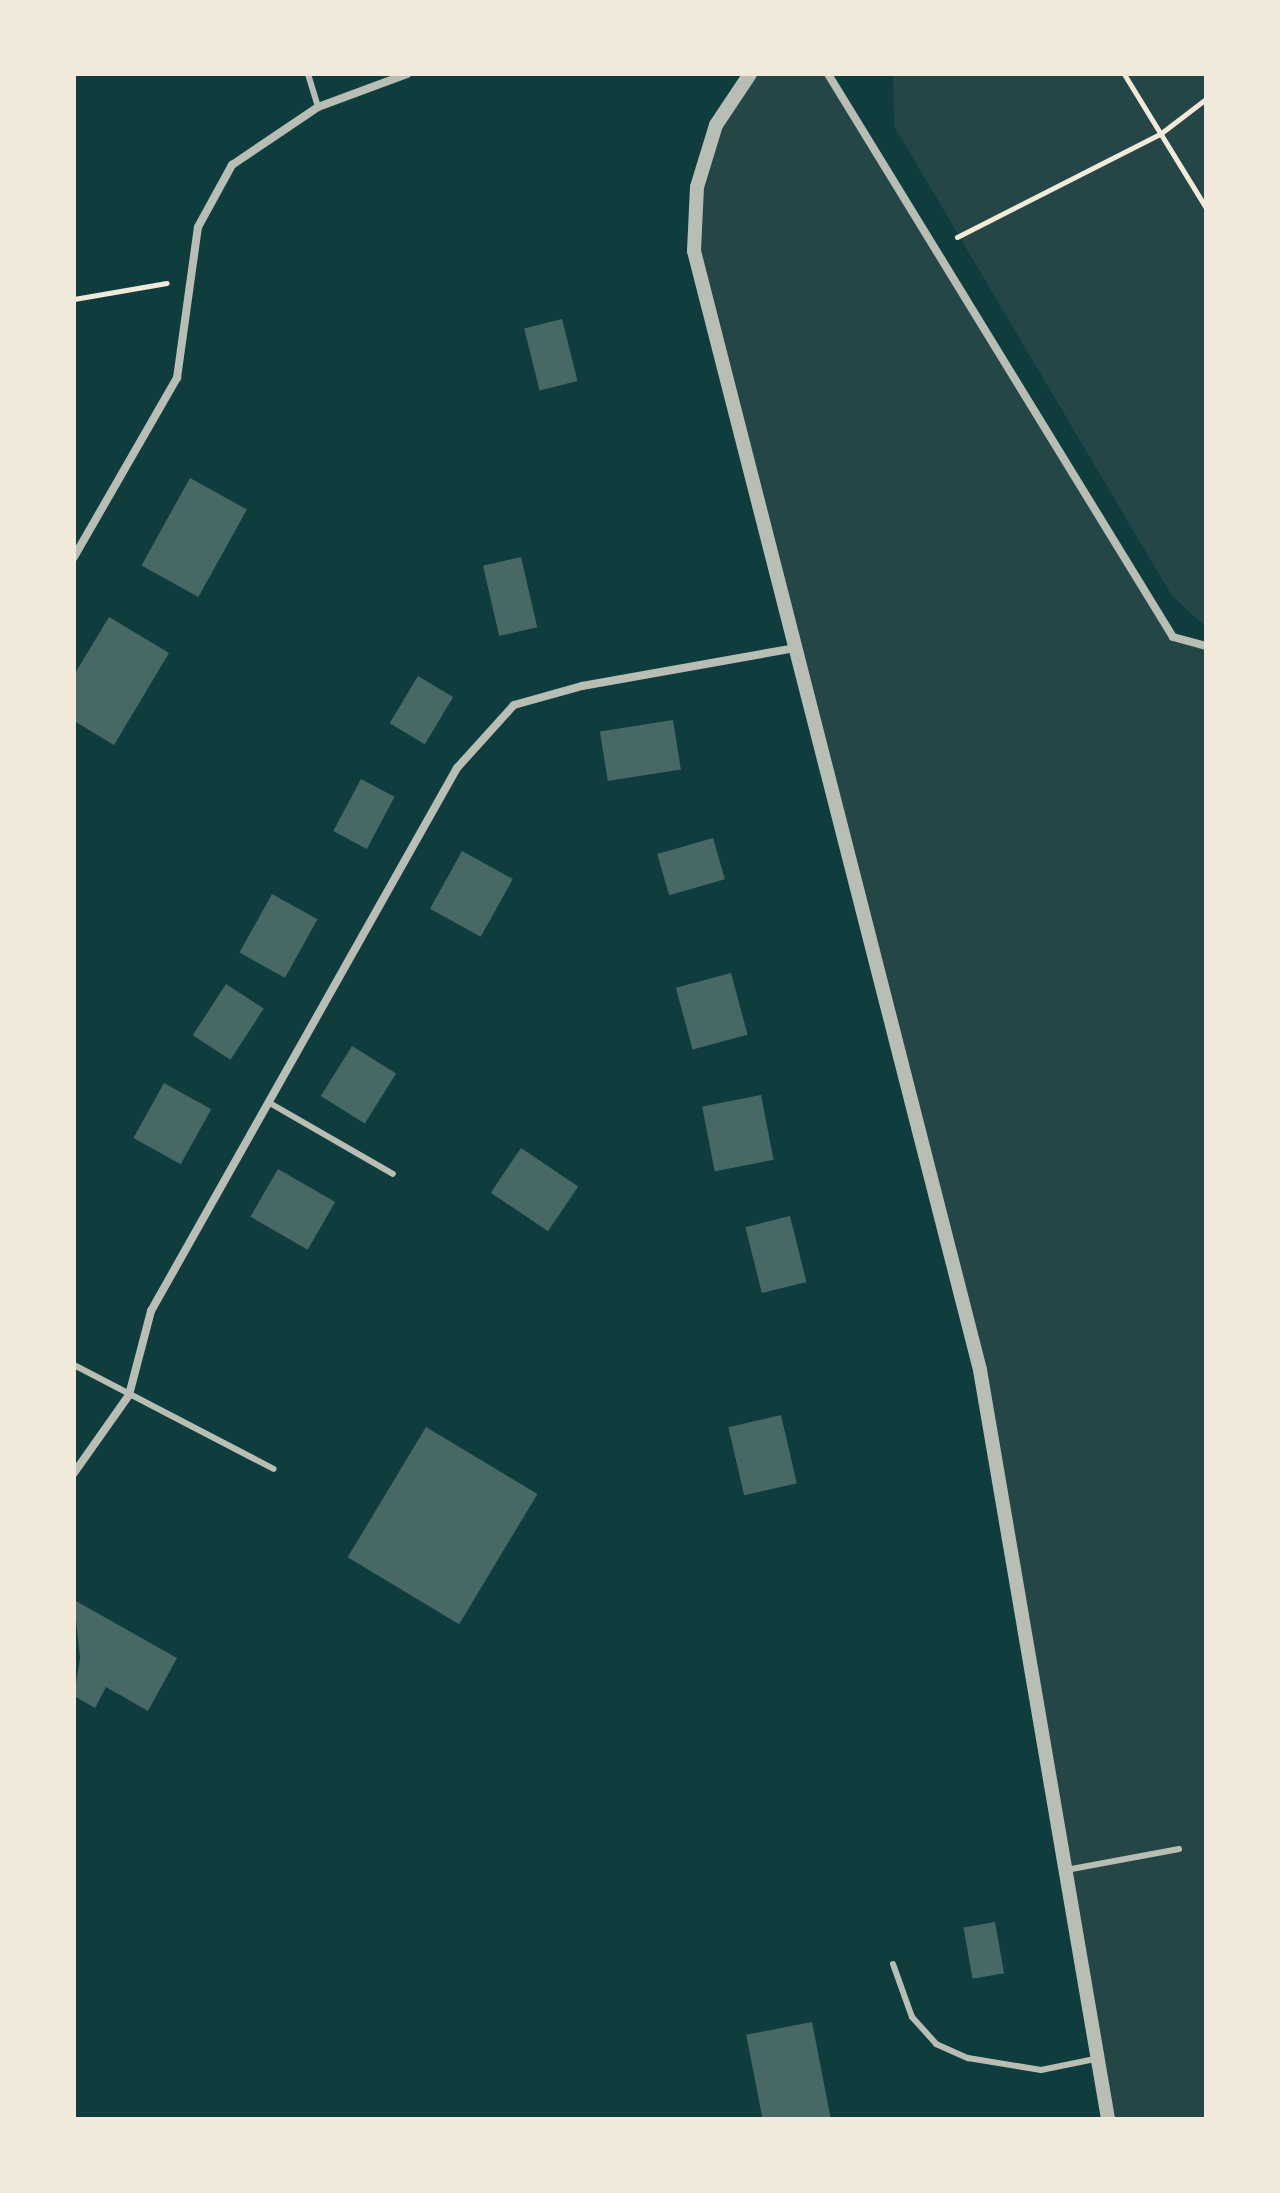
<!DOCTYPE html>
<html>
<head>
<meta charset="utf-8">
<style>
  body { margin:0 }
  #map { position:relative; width:1280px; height:2193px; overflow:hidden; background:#0f3d3e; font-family:"Fira Sans Condensed",sans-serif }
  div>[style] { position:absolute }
  .green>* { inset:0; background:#244646 }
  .building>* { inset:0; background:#486865; transform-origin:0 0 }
  .path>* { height:5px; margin:-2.5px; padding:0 2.5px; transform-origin:2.5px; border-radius:2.5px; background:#f1e9da }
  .service>* { height:6px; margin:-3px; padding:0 3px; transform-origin:3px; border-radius:3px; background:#b8beb3 }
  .minor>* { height:8px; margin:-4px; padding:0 4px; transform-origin:4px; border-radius:4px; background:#b8beb3 }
  .tertiary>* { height:14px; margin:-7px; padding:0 7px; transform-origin:7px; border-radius:7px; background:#b8beb3 }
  span { translate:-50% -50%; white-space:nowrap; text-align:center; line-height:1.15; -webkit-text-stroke:7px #f1e9da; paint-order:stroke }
  .frame { position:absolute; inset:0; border:76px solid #f1e9da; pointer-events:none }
</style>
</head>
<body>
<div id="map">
  <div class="green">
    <div style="clip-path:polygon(750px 74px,828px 74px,1173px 637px,1206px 646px,1206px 2119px,1108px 2119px,980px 1370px,694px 251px,697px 187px,716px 125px)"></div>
    <div style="clip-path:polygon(893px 74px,1206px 74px,1206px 627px,1172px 596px,894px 126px)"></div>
  </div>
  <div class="building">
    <div style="left:562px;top:319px;width:64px;height:39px;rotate:76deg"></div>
    <div style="left:190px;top:478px;width:65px;height:100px;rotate:29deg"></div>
    <div style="left:521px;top:557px;width:72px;height:39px;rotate:77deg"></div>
    <div style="clip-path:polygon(109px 617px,169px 653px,114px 745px,74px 721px,74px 675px)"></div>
    <div style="left:418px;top:676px;width:41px;height:55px;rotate:31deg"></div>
    <div style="left:673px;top:720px;width:50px;height:74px;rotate:81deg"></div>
    <div style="left:361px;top:779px;width:38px;height:59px;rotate:28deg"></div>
    <div style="left:713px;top:838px;width:43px;height:58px;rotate:74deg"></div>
    <div style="left:462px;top:851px;width:58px;height:66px;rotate:29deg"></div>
    <div style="left:272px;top:894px;width:52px;height:67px;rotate:29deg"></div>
    <div style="left:731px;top:973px;width:64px;height:57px;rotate:75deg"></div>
    <div style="left:226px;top:984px;width:45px;height:61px;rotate:33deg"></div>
    <div style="left:352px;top:1046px;width:52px;height:59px;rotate:32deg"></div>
    <div style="left:164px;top:1083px;width:54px;height:63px;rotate:29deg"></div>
    <div style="left:761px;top:1095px;width:66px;height:60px;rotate:79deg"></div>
    <div style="left:521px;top:1148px;width:69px;height:54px;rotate:34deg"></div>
    <div style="left:278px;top:1169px;width:66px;height:55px;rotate:30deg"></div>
    <div style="left:790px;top:1216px;width:68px;height:46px;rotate:76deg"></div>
    <div style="left:781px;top:1415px;width:70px;height:54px;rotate:77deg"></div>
    <div style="left:426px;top:1427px;width:130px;height:152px;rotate:31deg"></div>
    <div style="clip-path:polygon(74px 1600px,177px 1658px,148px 1711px,106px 1687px,95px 1708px,74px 1696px,80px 1658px)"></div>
    <div style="left:995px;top:1922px;width:52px;height:32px;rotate:80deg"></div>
    <div style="left:812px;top:2022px;width:99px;height:67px;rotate:79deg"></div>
  </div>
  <div class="path">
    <div style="left:1124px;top:74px;width:157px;rotate:58.5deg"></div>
    <div style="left:957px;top:237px;width:228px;rotate:-26.9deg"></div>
    <div style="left:1160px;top:134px;width:58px;rotate:-37.3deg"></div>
    <div style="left:74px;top:299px;width:94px;rotate:-9.8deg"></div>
  </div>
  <div class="service">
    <div style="left:308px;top:74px;width:34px;rotate:73deg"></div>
    <div style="left:268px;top:1102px;width:144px;rotate:29.9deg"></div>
    <div style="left:74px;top:1365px;width:225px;rotate:27.5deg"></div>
    <div style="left:1066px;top:1870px;width:115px;rotate:-10.5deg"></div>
    <div style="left:893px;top:1964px;width:56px;rotate:70.3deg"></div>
    <div style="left:912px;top:2017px;width:36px;rotate:48deg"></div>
    <div style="left:936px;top:2044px;width:35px;rotate:24deg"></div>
    <div style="left:968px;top:2058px;width:74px;rotate:9.3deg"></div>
    <div style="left:1041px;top:2070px;width:55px;rotate:-11.5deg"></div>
  </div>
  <div class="minor">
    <div style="left:828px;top:74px;width:660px;rotate:58.5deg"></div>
    <div style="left:1173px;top:637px;width:34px;rotate:15deg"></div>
    <div style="left:74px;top:557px;width:207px;rotate:-60.1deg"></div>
    <div style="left:177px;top:378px;width:152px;rotate:-82.1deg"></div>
    <div style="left:198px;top:227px;width:71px;rotate:-61.3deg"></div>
    <div style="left:232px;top:165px;width:104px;rotate:-34deg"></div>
    <div style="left:318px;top:107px;width:95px;rotate:-20.3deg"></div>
    <div style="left:74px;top:1473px;width:95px;rotate:-54.8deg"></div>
    <div style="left:129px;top:1395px;width:87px;rotate:-75.3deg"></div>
    <div style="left:151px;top:1311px;width:623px;rotate:-60.6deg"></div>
    <div style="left:457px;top:768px;width:85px;rotate:-47.9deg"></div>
    <div style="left:514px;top:705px;width:71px;rotate:-15.6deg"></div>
    <div style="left:582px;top:686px;width:216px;rotate:-10.1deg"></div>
  </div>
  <div class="tertiary">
    <div style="left:750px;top:74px;width:61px;rotate:123.7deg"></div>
    <div style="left:716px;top:125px;width:65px;rotate:107deg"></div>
    <div style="left:697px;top:187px;width:64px;rotate:92.7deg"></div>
    <div style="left:694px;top:251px;width:1155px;rotate:75.66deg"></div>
    <div style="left:980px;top:1370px;width:760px;rotate:80.3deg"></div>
  </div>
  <div class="frame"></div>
</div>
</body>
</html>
